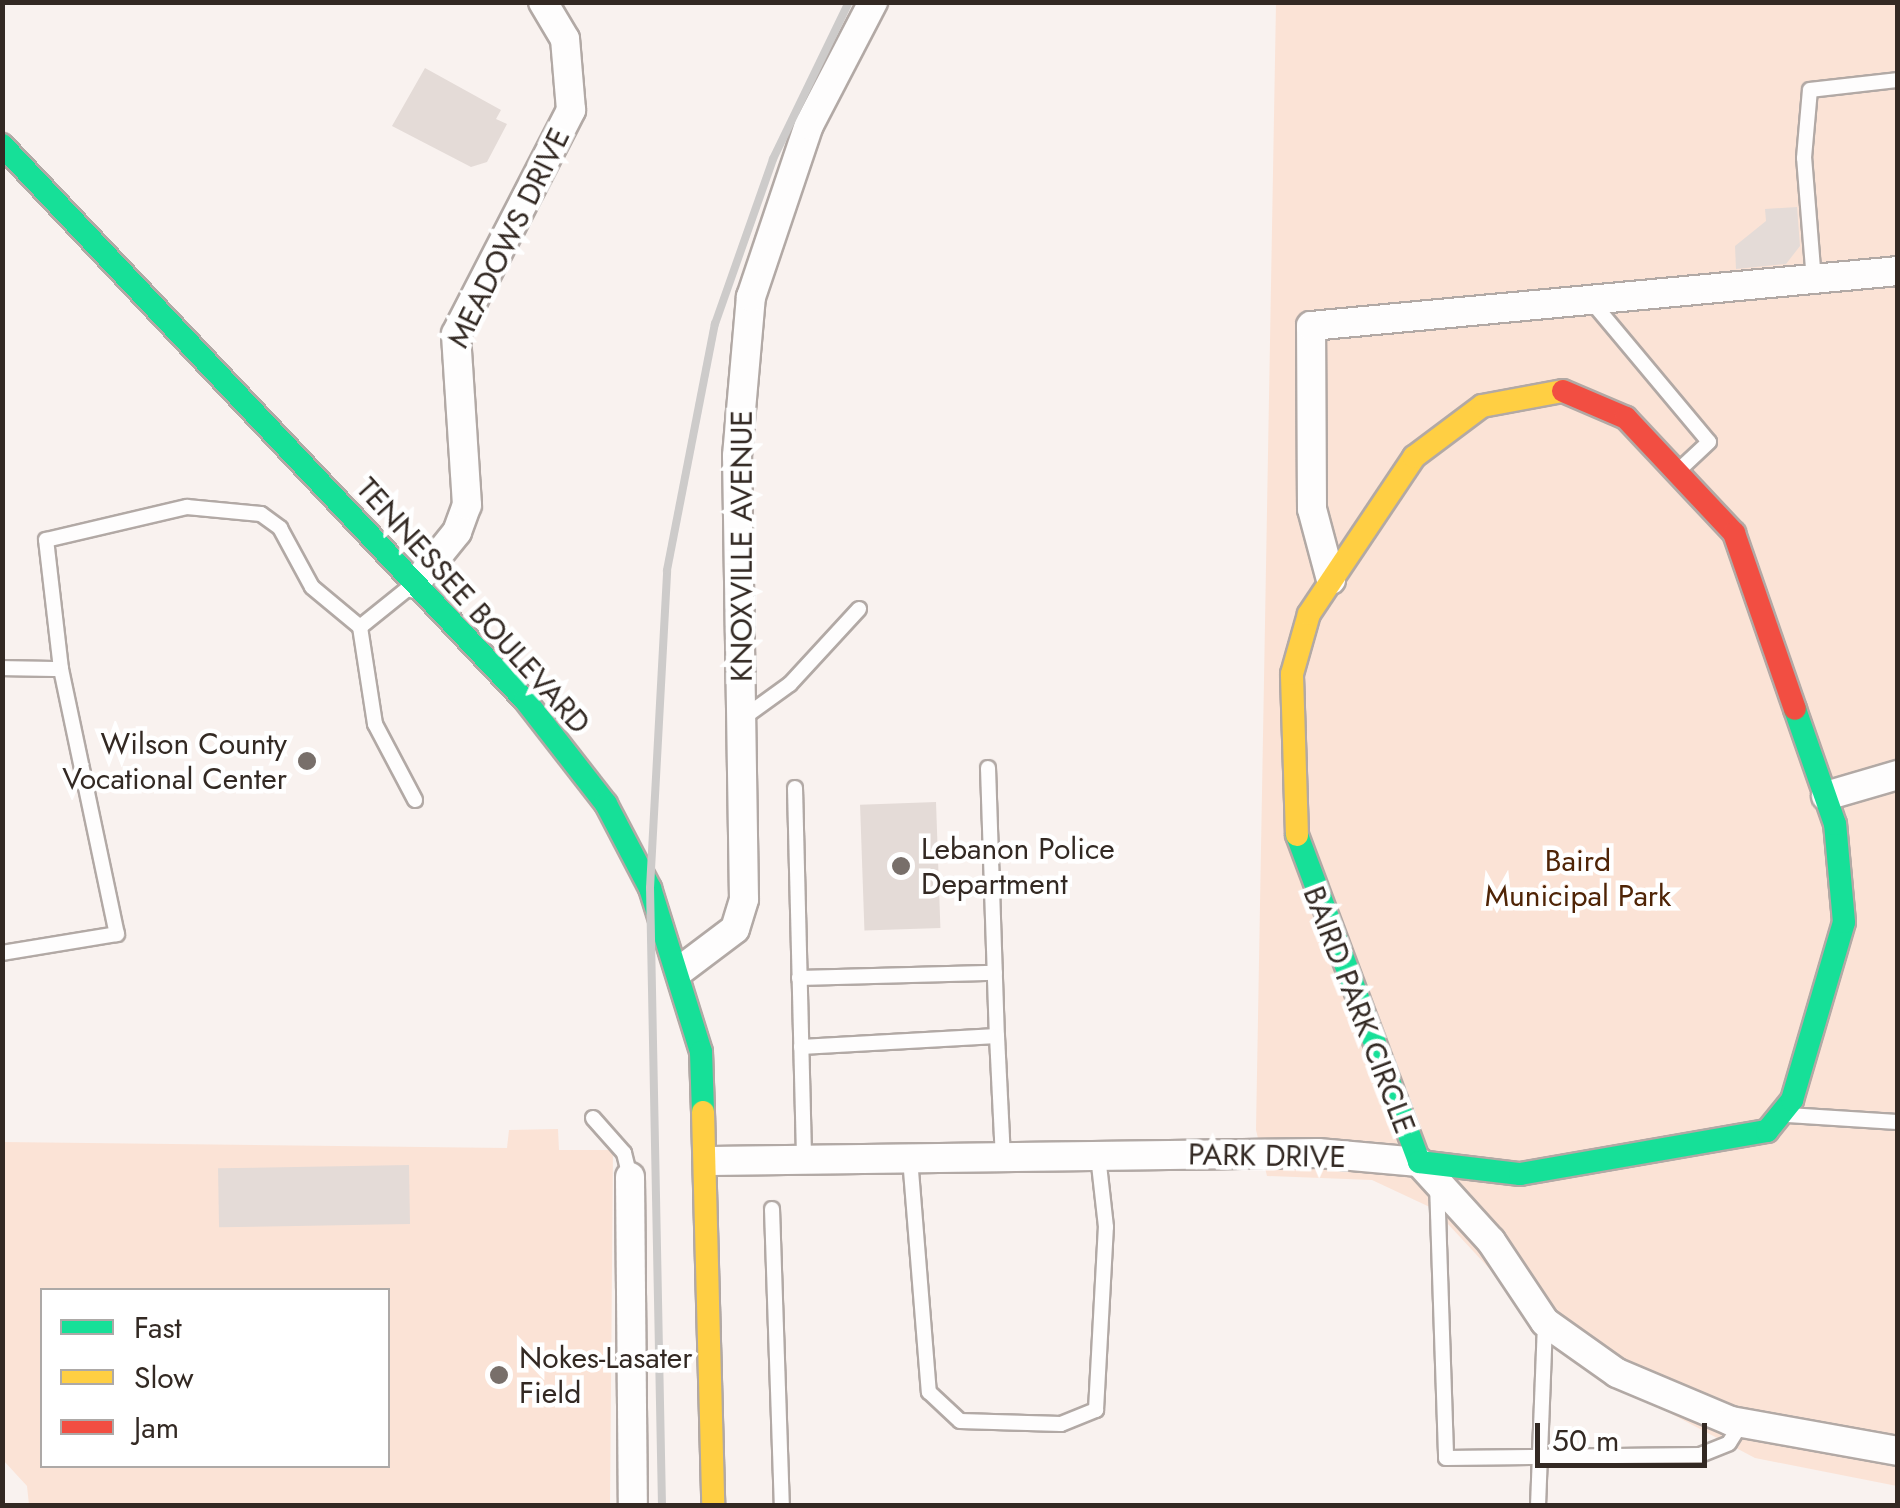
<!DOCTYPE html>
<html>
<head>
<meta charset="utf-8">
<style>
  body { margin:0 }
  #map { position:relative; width:1900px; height:1508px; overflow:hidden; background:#f9f2ef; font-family:Jost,sans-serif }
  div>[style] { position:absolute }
  .green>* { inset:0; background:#fbe3d6 }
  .building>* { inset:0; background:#e4dbd7; transform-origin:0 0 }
  .roads { filter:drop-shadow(2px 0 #b2a9a5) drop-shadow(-2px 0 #b2a9a5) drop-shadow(0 2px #b2a9a5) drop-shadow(0 -2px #b2a9a5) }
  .lane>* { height:14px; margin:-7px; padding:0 7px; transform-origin:7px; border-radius:7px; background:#fefdfd }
  .street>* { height:28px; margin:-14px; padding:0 14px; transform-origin:14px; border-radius:14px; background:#fefdfd }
  .fast>* { height:22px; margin:-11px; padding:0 11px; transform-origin:11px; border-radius:11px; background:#16e098 }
  .slow>* { height:22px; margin:-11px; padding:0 11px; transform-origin:11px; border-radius:11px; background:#ffcf43 }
  .jam>* { height:22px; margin:-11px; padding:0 11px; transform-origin:11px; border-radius:11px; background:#f24e42 }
  .rail>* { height:8px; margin:-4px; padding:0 4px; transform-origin:4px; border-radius:4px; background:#cdcbca }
  .dots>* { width:28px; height:28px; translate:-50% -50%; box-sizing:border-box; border:5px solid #fff; border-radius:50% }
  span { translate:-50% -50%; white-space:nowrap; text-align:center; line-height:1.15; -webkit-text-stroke:9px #fff; paint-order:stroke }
  .street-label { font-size:30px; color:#332923 }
  .poi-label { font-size:30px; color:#332923 }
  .right { translate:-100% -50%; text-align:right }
  .left { translate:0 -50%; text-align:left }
  .park-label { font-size:30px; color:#4f2406 }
  .frame { position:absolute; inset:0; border:5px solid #332923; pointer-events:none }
  .legend { position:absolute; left:40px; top:1288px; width:350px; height:180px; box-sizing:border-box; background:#fff; border:2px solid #ada9a7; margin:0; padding:12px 18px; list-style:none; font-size:30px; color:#332923 }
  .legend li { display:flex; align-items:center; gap:20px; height:50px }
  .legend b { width:50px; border:2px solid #ada9a7 }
  .scale { position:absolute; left:1535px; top:1423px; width:172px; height:45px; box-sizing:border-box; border:5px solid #332923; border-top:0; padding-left:12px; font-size:30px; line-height:35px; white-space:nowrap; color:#332923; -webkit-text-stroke:8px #fff; paint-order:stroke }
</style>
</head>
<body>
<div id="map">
  <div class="green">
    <div style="clip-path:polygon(1276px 3px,1897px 3px,1897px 1486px,1755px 1458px,1579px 1365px,1434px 1209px,1372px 1180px,1267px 1176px,1256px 1130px)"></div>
    <div style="clip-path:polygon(evenodd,558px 1129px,559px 1150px,613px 1150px,610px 1505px,29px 1505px,27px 1486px,3px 1460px,3px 1142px,507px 1148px,509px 1130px,558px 1129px,42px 1290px,388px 1290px,388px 1466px,42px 1466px,42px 1290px)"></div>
  </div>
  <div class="building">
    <div style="clip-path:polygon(425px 68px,501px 110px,496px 119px,507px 124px,487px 162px,471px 167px,392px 126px)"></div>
    <div style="clip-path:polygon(1797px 207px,1800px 246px,1786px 264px,1736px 269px,1735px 246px,1766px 221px,1765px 209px)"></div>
    <div style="left:936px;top:802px;width:126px;height:76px;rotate:88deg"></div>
    <div style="left:409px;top:1165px;width:59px;height:191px;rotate:89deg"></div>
  </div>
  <div class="roads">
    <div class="lane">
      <div style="left:1814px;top:281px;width:123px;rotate:-94.6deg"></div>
      <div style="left:1804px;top:158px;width:68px;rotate:-85deg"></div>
      <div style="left:1810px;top:90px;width:89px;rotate:-6.5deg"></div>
      <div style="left:1592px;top:302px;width:182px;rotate:50.1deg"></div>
      <div style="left:1709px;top:442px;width:40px;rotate:137deg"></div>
      <div style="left:411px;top:586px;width:65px;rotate:141.2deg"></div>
      <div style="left:360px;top:627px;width:98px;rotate:81.2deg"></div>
      <div style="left:375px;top:724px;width:86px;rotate:62.2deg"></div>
      <div style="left:2px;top:668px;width:59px;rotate:1deg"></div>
      <div style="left:61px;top:669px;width:271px;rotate:78.1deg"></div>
      <div style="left:117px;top:934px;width:117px;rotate:170.6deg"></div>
      <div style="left:61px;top:669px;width:130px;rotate:-96.6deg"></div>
      <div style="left:46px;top:540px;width:145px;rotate:-13.2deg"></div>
      <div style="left:187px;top:507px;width:74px;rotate:5.4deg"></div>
      <div style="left:261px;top:514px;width:24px;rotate:36deg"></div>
      <div style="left:280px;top:528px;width:67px;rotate:61.5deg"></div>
      <div style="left:312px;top:587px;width:62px;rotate:39.8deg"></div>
      <div style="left:743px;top:718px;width:58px;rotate:-35.9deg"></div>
      <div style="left:790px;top:684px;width:102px;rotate:-47.4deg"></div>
      <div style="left:988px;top:768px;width:268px;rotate:88.1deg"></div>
      <div style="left:795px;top:788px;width:371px;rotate:88.6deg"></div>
      <div style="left:799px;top:978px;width:196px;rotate:-1.5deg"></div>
      <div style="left:801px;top:1047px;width:196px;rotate:-3.2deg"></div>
      <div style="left:997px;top:1036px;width:121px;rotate:87.2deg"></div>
      <div style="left:1787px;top:1115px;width:111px;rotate:3.6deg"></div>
      <div style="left:593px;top:1118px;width:47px;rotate:48.5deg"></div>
      <div style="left:624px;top:1153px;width:25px;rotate:76deg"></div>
      <div style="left:910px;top:1158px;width:235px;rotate:85.4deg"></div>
      <div style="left:929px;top:1392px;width:42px;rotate:43.1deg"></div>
      <div style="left:960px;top:1421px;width:101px;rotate:1.7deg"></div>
      <div style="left:1061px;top:1424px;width:38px;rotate:-22deg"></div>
      <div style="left:1096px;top:1410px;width:183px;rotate:-86.9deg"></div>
      <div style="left:1106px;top:1227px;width:71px;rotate:-96.4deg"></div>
      <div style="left:1437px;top:1183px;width:275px;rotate:88.1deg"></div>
      <div style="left:1446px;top:1458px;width:254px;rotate:-0.7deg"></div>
      <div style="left:1700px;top:1455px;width:31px;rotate:-22deg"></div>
      <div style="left:1729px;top:1443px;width:25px;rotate:-58deg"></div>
      <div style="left:772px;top:1209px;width:297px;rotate:88.1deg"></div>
      <div style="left:1538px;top:1506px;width:184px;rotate:-87.8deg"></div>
    </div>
    <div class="street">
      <div style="left:1331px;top:580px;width:73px;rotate:-105deg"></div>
      <div style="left:1312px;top:509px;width:183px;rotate:-90.3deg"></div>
      <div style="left:1311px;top:326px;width:590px;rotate:-5.35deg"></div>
      <div style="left:415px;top:584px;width:67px;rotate:-51.1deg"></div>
      <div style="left:457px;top:532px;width:29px;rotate:-70deg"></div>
      <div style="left:467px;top:505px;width:171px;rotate:-93.7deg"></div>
      <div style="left:456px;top:334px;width:252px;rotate:-62.8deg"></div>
      <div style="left:571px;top:110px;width:71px;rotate:-94.8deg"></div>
      <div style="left:565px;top:39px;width:43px;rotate:-120.7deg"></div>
      <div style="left:1826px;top:796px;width:75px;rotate:-16.3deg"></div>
      <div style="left:682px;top:969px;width:66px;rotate:-37deg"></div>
      <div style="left:735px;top:929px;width:31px;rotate:-73deg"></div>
      <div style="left:744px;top:899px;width:443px;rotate:-90.9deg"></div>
      <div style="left:737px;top:456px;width:160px;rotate:-85deg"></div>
      <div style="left:751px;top:297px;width:182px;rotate:-71.4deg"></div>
      <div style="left:809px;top:125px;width:139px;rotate:-62.5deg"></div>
      <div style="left:710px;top:1161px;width:608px;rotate:-0.75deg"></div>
      <div style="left:1318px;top:1153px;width:101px;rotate:5.1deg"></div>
      <div style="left:1419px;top:1162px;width:107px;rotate:47.7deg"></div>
      <div style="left:1491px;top:1241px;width:97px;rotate:56.3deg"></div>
      <div style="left:1545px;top:1322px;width:88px;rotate:35.3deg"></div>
      <div style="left:1617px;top:1373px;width:124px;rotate:22.8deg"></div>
      <div style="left:1731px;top:1421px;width:170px;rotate:10.2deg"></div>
      <div style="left:630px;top:1177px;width:329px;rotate:89.5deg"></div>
    </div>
    <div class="fast">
      <div style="left:2px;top:145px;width:763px;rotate:46.7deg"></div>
      <div style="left:525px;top:700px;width:132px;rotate:52.1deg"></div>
      <div style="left:606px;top:804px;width:95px;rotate:62.4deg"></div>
      <div style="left:650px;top:888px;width:172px;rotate:72.7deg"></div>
      <div style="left:701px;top:1052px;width:60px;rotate:88.1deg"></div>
      <div style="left:1297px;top:835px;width:349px;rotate:69.5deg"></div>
      <div style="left:1419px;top:1162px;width:102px;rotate:6.8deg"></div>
      <div style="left:1520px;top:1174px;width:251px;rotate:-9.9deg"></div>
      <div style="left:1767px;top:1131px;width:40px;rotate:-51deg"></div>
      <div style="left:1792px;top:1100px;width:185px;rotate:-73.7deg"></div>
      <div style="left:1844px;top:922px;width:98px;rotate:-95.2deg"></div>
      <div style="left:1835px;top:824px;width:122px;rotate:-109.2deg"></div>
    </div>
    <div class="slow">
      <div style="left:1297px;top:835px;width:161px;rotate:-91.8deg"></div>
      <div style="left:1292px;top:674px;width:62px;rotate:-74.2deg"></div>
      <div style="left:1309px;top:614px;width:189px;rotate:-56.2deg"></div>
      <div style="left:1414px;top:457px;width:85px;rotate:-36.9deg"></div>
      <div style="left:1482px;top:406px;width:82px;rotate:-10.5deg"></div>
      <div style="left:703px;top:1112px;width:394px;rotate:88.5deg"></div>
    </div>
    <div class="jam">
      <div style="left:1563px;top:391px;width:69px;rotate:23.2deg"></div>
      <div style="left:1626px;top:418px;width:158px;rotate:46.8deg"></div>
      <div style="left:1734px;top:533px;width:186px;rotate:70.9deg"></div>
    </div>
  </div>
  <div class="rail">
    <div style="left:662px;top:1506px;width:618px;rotate:-91.11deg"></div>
    <div style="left:650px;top:888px;width:318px;rotate:-86.9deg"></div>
    <div style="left:667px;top:570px;width:251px;rotate:-79deg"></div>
    <div style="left:715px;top:324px;width:175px;rotate:-70.6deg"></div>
    <div style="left:773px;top:159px;width:174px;rotate:-64.2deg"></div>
  </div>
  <div class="dots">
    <div style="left:307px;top:761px;background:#786f6a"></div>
    <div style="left:901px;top:866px;background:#786f6a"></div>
    <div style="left:499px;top:1375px;background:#786f6a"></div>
  </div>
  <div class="street-label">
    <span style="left:509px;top:238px;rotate:-64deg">MEADOWS DRIVE</span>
    <span style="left:742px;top:546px;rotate:-90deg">KNOXVILLE AVENUE</span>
    <span style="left:473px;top:606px;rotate:48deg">TENNESSEE BOULEVARD</span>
    <span style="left:1359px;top:1010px;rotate:69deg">BAIRD PARK CIRCLE</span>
    <span style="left:1267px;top:1156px;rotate:1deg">PARK DRIVE</span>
  </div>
  <div class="poi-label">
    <span class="right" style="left:287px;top:761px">Wilson County<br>Vocational Center</span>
    <span class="left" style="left:921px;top:866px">Lebanon Police<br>Department</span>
    <span class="left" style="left:519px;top:1375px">Nokes-Lasater<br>Field</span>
  </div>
  <div class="park-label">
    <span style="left:1578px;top:878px">Baird<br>Municipal Park</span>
  </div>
  <div class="frame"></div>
  <ul class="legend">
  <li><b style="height:12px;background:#16e098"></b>Fast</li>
  <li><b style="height:12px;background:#ffcf43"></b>Slow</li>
  <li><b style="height:12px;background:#f24e42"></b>Jam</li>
  </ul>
  <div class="scale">50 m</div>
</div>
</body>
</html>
